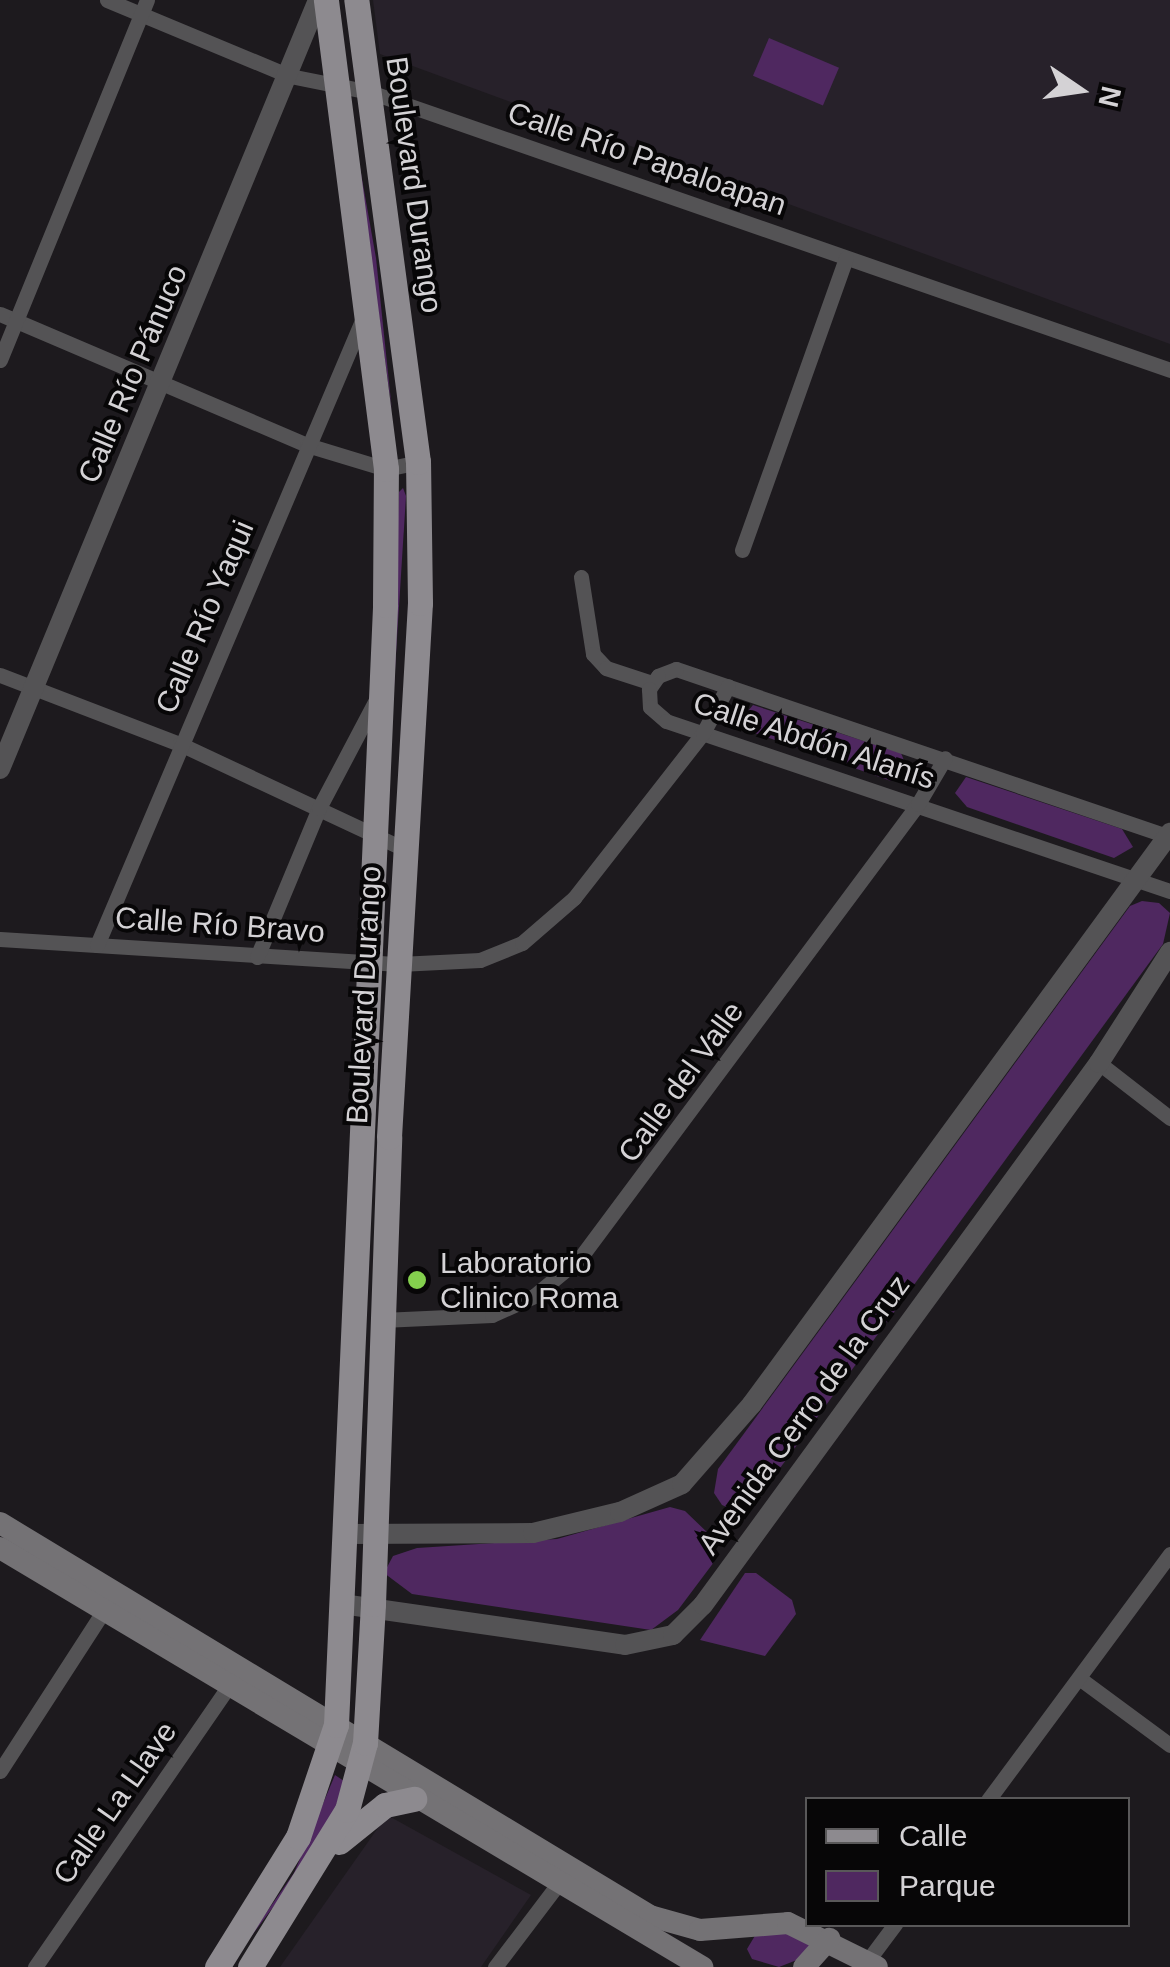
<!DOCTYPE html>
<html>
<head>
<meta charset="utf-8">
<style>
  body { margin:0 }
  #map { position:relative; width:1170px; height:1967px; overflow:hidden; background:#1d1a1e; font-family:Arial,sans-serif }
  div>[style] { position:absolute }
  .built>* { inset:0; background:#27212a }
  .green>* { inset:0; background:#4f2860; transform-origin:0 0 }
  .minor>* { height:15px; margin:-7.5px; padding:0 7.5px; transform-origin:7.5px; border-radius:7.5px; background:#545355 }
  .tertiary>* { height:20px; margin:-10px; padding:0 10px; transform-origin:10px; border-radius:10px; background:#545355 }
  .secondary>* { height:22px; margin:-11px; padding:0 11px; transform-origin:11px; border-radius:11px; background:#747275 }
  .primary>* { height:25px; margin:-12.5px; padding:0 12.5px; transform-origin:12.5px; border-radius:12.5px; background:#8d8a8f }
  .dots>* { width:28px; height:28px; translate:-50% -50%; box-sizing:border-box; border:5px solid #070607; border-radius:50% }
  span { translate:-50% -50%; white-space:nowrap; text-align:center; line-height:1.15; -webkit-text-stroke:8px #070607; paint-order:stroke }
  .street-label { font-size:30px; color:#d4d2d5 }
  .poi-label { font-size:30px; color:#d4d2d5 }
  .left { translate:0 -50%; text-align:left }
  .legend { position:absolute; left:805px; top:1797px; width:325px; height:130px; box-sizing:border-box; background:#070607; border:2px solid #595859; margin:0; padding:12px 18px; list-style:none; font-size:30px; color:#d4d2d5 }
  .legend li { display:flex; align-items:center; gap:20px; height:50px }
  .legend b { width:50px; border:2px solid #595859 }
  .north { position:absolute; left:1030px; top:40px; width:100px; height:100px; -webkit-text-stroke:8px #070607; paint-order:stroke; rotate:103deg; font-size:28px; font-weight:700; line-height:40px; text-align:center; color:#d4d2d5 }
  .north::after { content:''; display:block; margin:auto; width:35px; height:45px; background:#d4d2d5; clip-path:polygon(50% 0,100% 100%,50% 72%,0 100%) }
</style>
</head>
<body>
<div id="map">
  <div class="built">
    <div style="clip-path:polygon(373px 0,1170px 0,1170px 344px,380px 54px)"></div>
    <div style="clip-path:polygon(387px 1815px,531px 1895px,481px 1967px,280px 1967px)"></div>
  </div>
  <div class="green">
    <div style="left:769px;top:38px;width:76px;height:41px;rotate:23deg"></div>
    <div style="clip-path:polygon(353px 128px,376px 258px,392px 411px)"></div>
    <div style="clip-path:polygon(403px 488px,406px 496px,386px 812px,399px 492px)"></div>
    <div style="clip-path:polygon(753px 705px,901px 753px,909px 773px,891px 781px,752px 732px,742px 718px)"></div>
    <div style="clip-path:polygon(966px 777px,1122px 829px,1133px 847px,1114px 858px,967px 807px,955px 793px)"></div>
    <div style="clip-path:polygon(1142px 901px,1159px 903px,1170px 913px,1163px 944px,756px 1501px,735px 1511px,722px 1505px,714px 1493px,718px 1469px,1130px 906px)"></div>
    <div style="clip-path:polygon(670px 1507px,685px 1511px,710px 1535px,714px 1562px,678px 1610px,651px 1630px,412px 1594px,384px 1573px,393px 1556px,417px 1548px,557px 1539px)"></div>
    <div style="clip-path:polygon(745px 1573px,756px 1573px,792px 1600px,796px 1614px,765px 1656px,700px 1640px)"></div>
    <div style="clip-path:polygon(335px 1775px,344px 1781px,326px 1837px,228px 1967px,294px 1873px)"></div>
    <div style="clip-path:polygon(787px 1933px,813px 1940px,802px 1958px,779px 1967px,752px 1959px,747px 1949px,756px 1934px)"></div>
  </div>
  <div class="minor">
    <div style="left:107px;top:0;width:198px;rotate:22.6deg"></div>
    <div style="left:290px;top:76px;width:82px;rotate:11.3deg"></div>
    <div style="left:370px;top:92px;width:847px;rotate:19.16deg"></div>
    <div style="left:0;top:314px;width:334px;rotate:23.1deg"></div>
    <div style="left:307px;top:445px;width:83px;rotate:16.9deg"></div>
    <div style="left:386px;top:469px;width:33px;rotate:-12deg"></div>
    <div style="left:0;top:360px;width:389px;rotate:-67.8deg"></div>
    <div style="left:742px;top:550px;width:310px;rotate:-70.4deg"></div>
    <div style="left:581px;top:577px;width:78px;rotate:81.1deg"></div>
    <div style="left:593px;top:654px;width:19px;rotate:47deg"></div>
    <div style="left:606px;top:668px;width:48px;rotate:18.1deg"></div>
    <div style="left:0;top:675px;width:193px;rotate:21deg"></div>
    <div style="left:180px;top:744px;width:247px;rotate:25.1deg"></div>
    <div style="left:1170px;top:837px;width:522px;rotate:-161.22deg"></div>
    <div style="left:676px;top:669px;width:19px;rotate:159deg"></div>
    <div style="left:658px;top:676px;width:16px;rotate:125deg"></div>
    <div style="left:649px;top:689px;width:18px;rotate:87deg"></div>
    <div style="left:650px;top:707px;width:21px;rotate:41deg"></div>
    <div style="left:666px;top:721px;width:532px;rotate:18.64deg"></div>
    <div style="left:0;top:939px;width:400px;rotate:3.6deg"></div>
    <div style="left:399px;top:964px;width:81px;rotate:-2.8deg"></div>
    <div style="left:480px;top:960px;width:45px;rotate:-22deg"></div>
    <div style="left:522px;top:943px;width:69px;rotate:-40.9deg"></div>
    <div style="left:574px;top:898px;width:209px;rotate:-52deg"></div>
    <div style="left:703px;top:733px;width:53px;rotate:-62deg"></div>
    <div style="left:97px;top:945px;width:683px;rotate:-67deg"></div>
    <div style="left:257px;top:957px;width:161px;rotate:-67.4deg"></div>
    <div style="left:319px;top:808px;width:124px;rotate:-62.2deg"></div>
    <div style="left:1099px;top:1063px;width:90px;rotate:37.8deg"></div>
    <div style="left:382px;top:1320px;width:110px;rotate:-2.6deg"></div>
    <div style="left:492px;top:1315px;width:46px;rotate:-24.3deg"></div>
    <div style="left:534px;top:1296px;width:60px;rotate:-39.6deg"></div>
    <div style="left:580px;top:1258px;width:566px;rotate:-53.33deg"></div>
    <div style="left:918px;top:804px;width:53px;rotate:-59.6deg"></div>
    <div style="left:1079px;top:1678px;width:113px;rotate:36.4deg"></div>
    <div style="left:0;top:1771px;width:199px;rotate:-57.1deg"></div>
    <div style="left:988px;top:1800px;width:306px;rotate:-53.5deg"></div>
    <div style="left:35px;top:1967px;width:351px;rotate:-55.4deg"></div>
    <div style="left:495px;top:1967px;width:114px;rotate:-52.8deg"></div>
    <div style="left:863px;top:1967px;width:54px;rotate:-53.3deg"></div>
  </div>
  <div class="tertiary">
    <div style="left:0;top:769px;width:832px;rotate:-67.53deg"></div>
    <div style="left:345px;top:1534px;width:188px;rotate:-0.3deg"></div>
    <div style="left:533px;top:1533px;width:89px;rotate:-13.6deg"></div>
    <div style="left:620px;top:1512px;width:68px;rotate:-24.3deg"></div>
    <div style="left:682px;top:1484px;width:106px;rotate:-48.8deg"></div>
    <div style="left:752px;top:1404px;width:708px;rotate:-53.79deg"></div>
    <div style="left:342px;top:1604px;width:286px;rotate:8.2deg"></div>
    <div style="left:625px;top:1645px;width:49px;rotate:-11.8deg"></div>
    <div style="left:673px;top:1635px;width:42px;rotate:-45deg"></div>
    <div style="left:703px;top:1605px;width:671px;rotate:-53.85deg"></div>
    <div style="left:1099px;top:1063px;width:132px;rotate:-57.4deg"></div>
  </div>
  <div class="secondary">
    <div style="left:0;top:1523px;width:760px;rotate:31.16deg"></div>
    <div style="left:650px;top:1916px;width:52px;rotate:15.6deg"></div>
    <div style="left:700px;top:1930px;width:88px;rotate:-4.5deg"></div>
    <div style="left:788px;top:1923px;width:99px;rotate:26.3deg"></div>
    <div style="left:0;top:1548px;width:818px;rotate:30.83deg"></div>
    <div style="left:804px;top:1967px;width:38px;rotate:-48deg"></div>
  </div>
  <div class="primary">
    <div style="left:339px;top:1842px;width:59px;rotate:-38.8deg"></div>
    <div style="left:385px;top:1805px;width:30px;rotate:-12deg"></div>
    <div style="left:217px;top:1967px;width:153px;rotate:-58.1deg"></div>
    <div style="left:298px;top:1837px;width:118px;rotate:-71.3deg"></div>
    <div style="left:336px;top:1725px;width:1121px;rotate:-87.49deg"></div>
    <div style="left:385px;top:605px;width:136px;rotate:-89.6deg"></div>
    <div style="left:386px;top:469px;width:473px;rotate:-97.3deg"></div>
    <div style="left:250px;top:1967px;width:185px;rotate:-58.3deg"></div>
    <div style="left:347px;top:1810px;width:69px;rotate:-75deg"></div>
    <div style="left:365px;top:1743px;width:139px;rotate:-86.7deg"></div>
    <div style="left:373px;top:1604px;width:467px;rotate:-88deg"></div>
    <div style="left:389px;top:1137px;width:535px;rotate:-86.68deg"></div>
    <div style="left:420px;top:603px;width:141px;rotate:-90.8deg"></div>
    <div style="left:418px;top:462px;width:466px;rotate:-97.6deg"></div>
  </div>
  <div class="dots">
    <div style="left:417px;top:1280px;background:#84d04e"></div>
  </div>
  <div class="street-label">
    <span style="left:647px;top:159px;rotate:19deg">Calle Río Papaloapan</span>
    <span style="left:414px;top:185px;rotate:82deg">Boulevard Durango</span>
    <span style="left:133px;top:374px;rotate:-67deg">Calle Río Pánuco</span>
    <span style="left:205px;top:617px;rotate:-67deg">Calle Río Yaqui</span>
    <span style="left:814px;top:741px;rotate:18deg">Calle Abdón Alanís</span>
    <span style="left:220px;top:925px;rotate:4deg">Calle Río Bravo</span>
    <span style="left:364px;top:995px;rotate:-87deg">Boulevard Durango</span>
    <span style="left:681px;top:1082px;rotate:-54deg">Calle del Valle</span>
    <span style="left:804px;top:1415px;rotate:-54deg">Avenida Cerro de la Cruz</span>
    <span style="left:115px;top:1803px;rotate:-55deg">Calle La Llave</span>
  </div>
  <div class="poi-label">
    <span class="left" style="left:440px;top:1280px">Laboratorio<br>Clinico Roma</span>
  </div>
  <ul class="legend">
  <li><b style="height:12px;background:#8d8a8f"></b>Calle</li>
  <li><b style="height:28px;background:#4f2860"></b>Parque</li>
  </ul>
  <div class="north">N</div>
</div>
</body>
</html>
